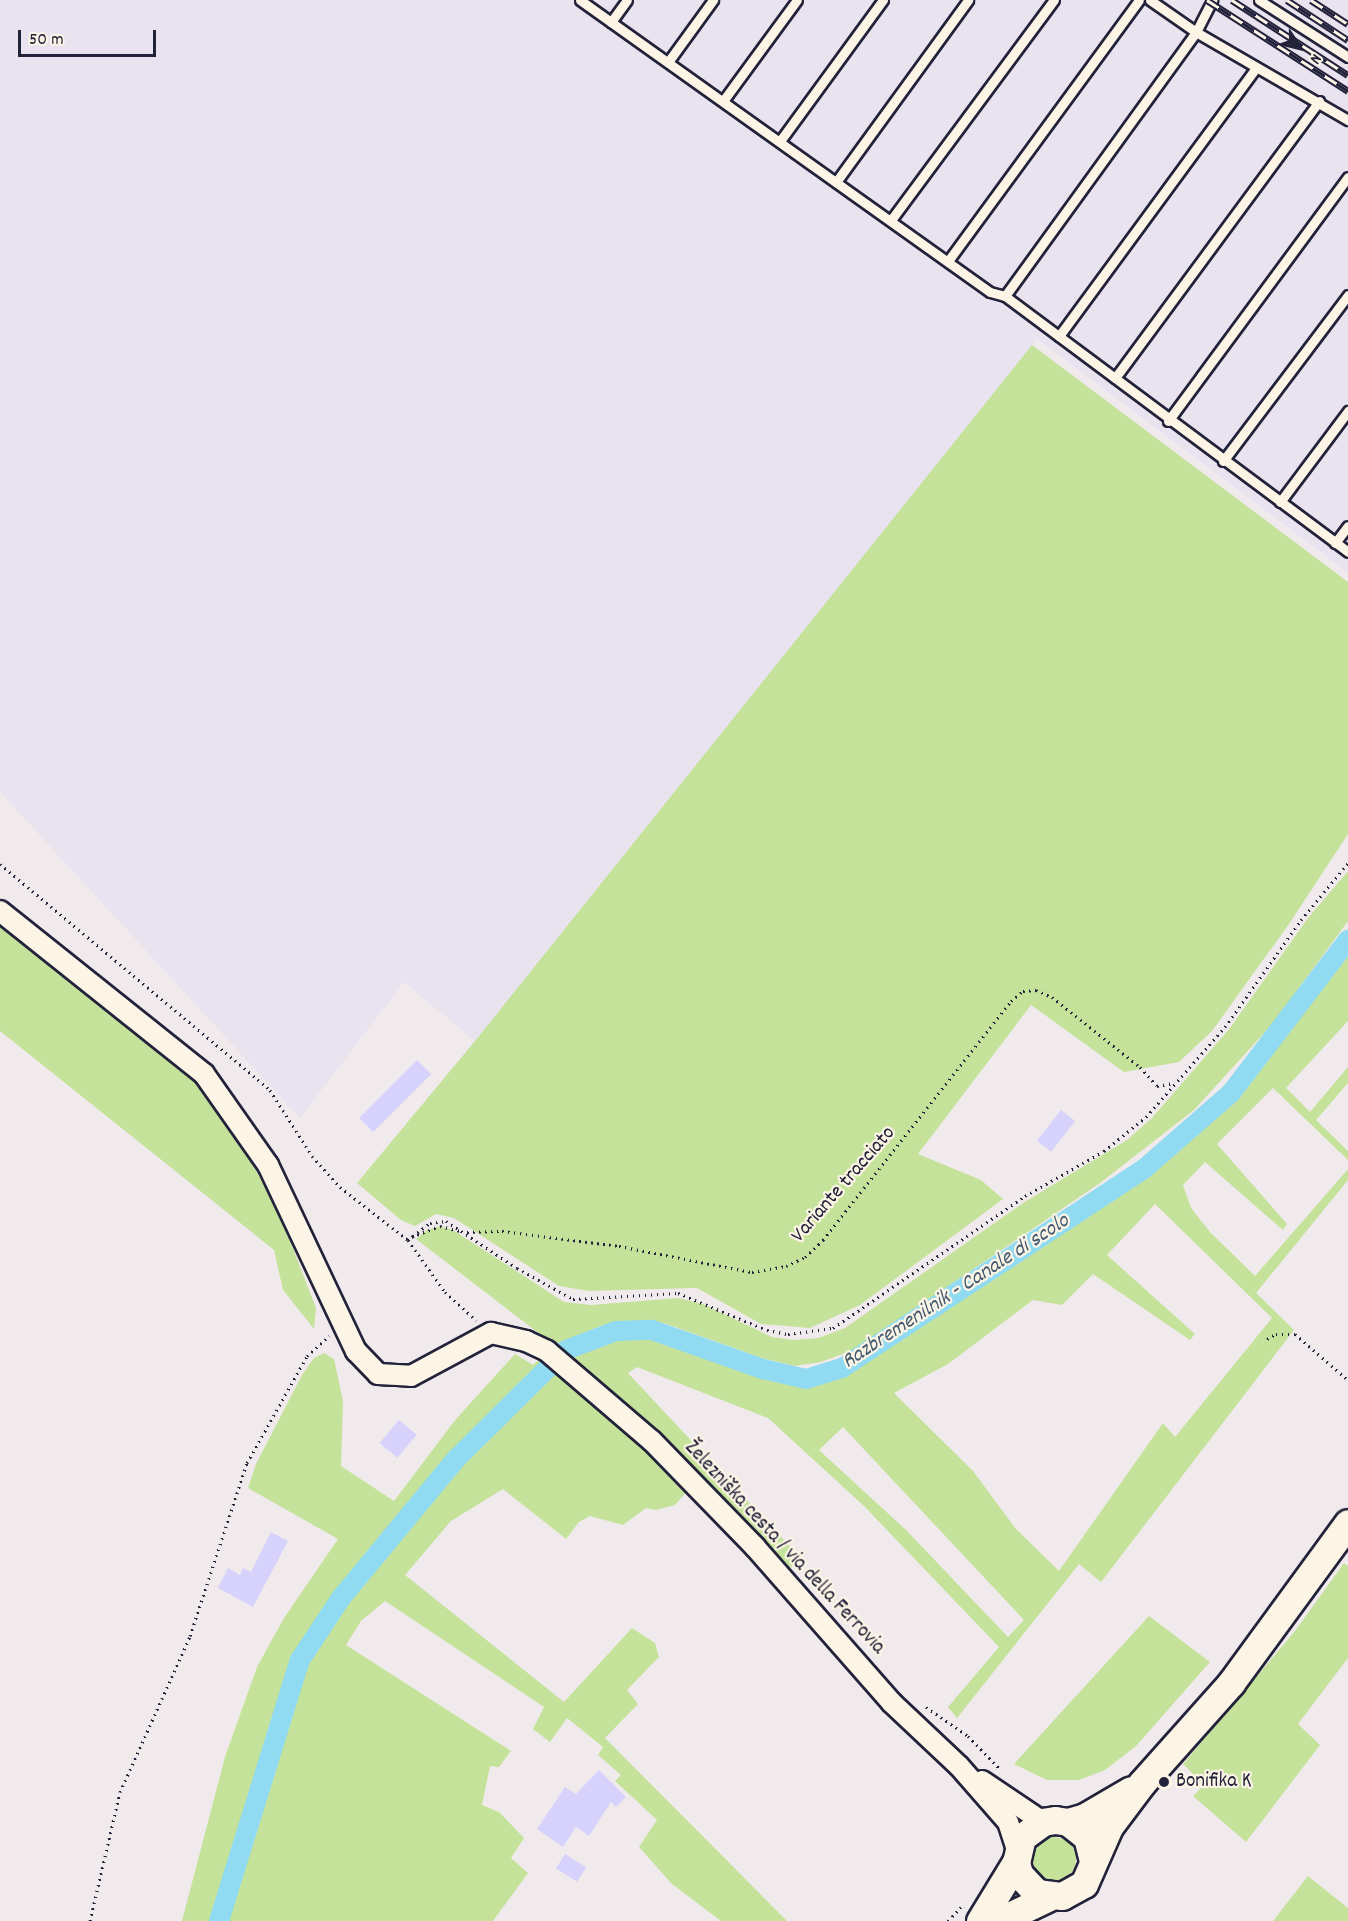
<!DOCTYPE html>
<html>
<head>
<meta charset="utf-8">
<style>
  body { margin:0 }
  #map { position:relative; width:1348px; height:1921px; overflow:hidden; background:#f1eaec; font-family:Dekko,sans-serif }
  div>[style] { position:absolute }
  .built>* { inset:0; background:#e9e3f0 }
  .green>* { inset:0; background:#c5e29a }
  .round { border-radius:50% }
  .canal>* { height:20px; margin:-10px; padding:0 10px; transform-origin:10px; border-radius:10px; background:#90dbf1 }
  .building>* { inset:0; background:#d6d2fb; transform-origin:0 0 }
  .path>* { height:3px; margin-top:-1.5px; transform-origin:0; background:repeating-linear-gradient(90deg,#22223b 0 1.5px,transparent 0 6px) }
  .roads { filter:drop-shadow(2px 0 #22223b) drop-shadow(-2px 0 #22223b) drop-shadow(0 2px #22223b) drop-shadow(0 -2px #22223b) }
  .lane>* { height:9px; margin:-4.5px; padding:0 4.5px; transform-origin:4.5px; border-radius:4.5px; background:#fcf5e5 }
  .street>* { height:20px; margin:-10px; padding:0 10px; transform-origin:10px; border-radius:10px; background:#fcf5e5 }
  .secondary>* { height:27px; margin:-13.5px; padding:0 13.5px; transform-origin:13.5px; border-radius:13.5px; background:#fcf5e5 }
  .rail>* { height:7px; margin-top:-3.5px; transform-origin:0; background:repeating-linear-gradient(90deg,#fcf5e5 0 14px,#22223b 0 28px); box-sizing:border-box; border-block:2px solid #22223b }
  .dots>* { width:16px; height:16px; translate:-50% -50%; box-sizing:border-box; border:3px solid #fcf5e5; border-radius:50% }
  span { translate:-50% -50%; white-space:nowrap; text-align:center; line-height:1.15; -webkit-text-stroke:4.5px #fcf5e5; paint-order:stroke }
  .street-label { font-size:21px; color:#22223b }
  .poi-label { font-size:21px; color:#22223b }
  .left { translate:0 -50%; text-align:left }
  .water-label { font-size:22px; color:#435a72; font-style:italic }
  .north { position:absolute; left:1270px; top:18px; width:60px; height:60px; -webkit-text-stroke:4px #fcf5e5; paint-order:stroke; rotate:125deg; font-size:16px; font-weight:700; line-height:24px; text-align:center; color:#22223b }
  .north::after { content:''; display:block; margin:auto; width:21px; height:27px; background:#22223b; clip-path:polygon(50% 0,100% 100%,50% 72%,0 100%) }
  .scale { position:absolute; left:18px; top:30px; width:138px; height:27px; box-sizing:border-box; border:3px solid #22223b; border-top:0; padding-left:8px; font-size:18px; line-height:21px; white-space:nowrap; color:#22223b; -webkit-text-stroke:4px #fcf5e5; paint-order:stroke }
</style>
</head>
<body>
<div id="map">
  <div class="built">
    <div style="clip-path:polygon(0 0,1348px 0,1348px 573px,1037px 339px,475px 1041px,404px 982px,300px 1118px,0 792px)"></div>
  </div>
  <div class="green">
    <div style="clip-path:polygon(1032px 345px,1348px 582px,1348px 834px,1289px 924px,1212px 1031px,1179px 1062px,1124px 1072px,1031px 1005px,918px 1154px,981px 1180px,1003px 1199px,860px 1305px,810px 1328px,761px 1324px,697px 1288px,589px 1291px,559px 1286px,454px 1218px,436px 1214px,415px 1226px,401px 1220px,357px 1183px,475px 1041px)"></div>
    <div style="clip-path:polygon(1348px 871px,1348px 921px,1274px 1022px,1194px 1110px,1100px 1183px,856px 1349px,821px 1362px,795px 1366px,762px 1358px,664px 1323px,633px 1321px,603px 1325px,554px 1345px,416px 1239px,427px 1230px,440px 1226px,453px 1230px,564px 1302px,591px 1305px,678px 1298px,703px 1304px,772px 1337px,794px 1340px,818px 1338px,845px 1328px,1023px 1203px,1127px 1140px,1152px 1118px,1230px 1028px,1308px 918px)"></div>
    <div style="clip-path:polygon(0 919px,168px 1056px,198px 1082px,223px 1115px,269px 1193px,285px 1228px,316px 1308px,314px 1329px,283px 1290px,274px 1250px,0 1031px)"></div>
    <div style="clip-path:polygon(evenodd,1348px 948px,1348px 1021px,1286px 1088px,1310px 1112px,1348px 1067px,1348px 1083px,1316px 1120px,1348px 1151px,1348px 1160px,1273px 1088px,1217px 1144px,1287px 1224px,1283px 1230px,1205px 1162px,1183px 1185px,1191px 1208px,1210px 1232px,1255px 1276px,1348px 1169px,1348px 1180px,1256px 1293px,1294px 1330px,1101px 1582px,1079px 1564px,957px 1718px,948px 1707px,999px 1647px,864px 1506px,768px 1418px,637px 1367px,628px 1373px,800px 1557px,789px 1569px,629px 1407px,572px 1357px,601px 1342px,651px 1337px,795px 1381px,822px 1380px,868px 1361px,1110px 1199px,1217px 1118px,1243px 1090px,1348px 948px,1155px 1204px,1272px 1318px,1175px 1437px,1163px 1423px,1059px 1571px,1016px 1529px,973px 1471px,894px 1393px,948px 1364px,1033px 1300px,1062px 1305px,1093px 1274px,1190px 1340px,1195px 1334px,1107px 1255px,1155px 1204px,1348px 948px,843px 1427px,1024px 1620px,1008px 1637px,906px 1530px,819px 1450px,843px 1427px)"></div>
    <div style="clip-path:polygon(324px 1353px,334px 1359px,343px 1401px,341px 1466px,394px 1501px,456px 1419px,515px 1354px,533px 1365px,542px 1357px,620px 1423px,688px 1490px,675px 1505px,656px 1510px,646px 1508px,623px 1525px,590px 1516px,579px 1522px,566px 1539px,503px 1489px,451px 1521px,405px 1575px,564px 1702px,632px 1628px,655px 1643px,659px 1657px,627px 1690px,638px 1704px,605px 1738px,787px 1921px,721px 1921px,672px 1884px,639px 1847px,657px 1820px,615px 1781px,621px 1775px,598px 1755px,603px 1747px,567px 1718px,550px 1742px,533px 1729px,544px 1707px,385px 1601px,361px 1621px,346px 1645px,511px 1751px,499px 1767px,490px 1766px,482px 1805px,499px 1812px,524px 1838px,511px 1858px,528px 1873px,493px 1921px,182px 1921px,225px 1757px,257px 1667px,284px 1618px,338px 1539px,248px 1488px,256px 1464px,302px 1375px,314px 1358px)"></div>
    <div style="clip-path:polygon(1344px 1563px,1348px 1566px,1348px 1658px,1298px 1724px,1320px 1745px,1246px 1842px,1193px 1796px,1204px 1785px,1183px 1764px,1295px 1631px)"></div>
    <div style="clip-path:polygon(1149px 1616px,1210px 1662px,1136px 1746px,1105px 1770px,1079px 1780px,1047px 1780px,1014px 1764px)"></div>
    <div class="round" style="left:1032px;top:1837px;width:44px;height:44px"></div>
    <div style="clip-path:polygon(1308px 1876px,1348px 1908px,1348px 1921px,1273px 1921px)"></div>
  </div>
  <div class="canal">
    <div style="left:219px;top:1921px;width:273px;rotate:-72.8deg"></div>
    <div style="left:300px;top:1660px;width:74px;rotate:-56.5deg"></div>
    <div style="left:341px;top:1598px;width:179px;rotate:-50.4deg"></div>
    <div style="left:455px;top:1460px;width:156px;rotate:-44.7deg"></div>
    <div style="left:566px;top:1350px;width:53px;rotate:-20.8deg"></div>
    <div style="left:616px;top:1331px;width:36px;rotate:-2deg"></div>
    <div style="left:652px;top:1330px;width:118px;rotate:19.4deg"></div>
    <div style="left:763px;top:1369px;width:44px;rotate:13.1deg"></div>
    <div style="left:806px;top:1379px;width:38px;rotate:-17deg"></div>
    <div style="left:842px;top:1368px;width:363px;rotate:-33.4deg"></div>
    <div style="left:1145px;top:1168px;width:114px;rotate:-41.1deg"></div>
    <div style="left:1231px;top:1093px;width:193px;rotate:-52.6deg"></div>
  </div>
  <div class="building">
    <div style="left:417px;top:1060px;width:20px;height:82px;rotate:45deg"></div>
    <div style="left:1061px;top:1110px;width:18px;height:39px;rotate:38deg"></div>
    <div style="left:399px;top:1420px;width:23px;height:30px;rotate:40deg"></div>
    <div style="clip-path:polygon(271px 1532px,288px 1541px,253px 1607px,218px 1588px,228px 1568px,240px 1575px,243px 1568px,251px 1572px)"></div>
    <div style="clip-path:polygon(599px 1770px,626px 1797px,616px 1807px,611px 1802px,589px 1836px,576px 1827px,563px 1847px,537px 1829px,565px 1787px,576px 1794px)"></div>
    <div style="left:565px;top:1854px;width:25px;height:17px;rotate:32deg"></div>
  </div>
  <div class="path">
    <div style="left:0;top:864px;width:352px;rotate:39.9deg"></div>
    <div style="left:270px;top:1090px;width:78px;rotate:57.5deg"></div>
    <div style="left:312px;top:1156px;width:42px;rotate:47.9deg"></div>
    <div style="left:340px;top:1187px;width:86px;rotate:37.9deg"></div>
    <div style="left:408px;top:1240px;width:64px;rotate:54.6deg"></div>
    <div style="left:445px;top:1292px;width:42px;rotate:42.1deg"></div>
    <div style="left:467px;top:1232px;width:35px;rotate:-2deg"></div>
    <div style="left:502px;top:1231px;width:118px;rotate:7.3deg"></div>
    <div style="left:619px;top:1246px;width:136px;rotate:11.1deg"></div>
    <div style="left:752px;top:1272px;width:35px;rotate:-10deg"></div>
    <div style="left:786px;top:1266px;width:21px;rotate:-25deg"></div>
    <div style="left:805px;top:1257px;width:25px;rotate:-43deg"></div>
    <div style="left:823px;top:1240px;width:304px;rotate:-51.8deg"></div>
    <div style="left:1011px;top:1001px;width:16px;rotate:-40deg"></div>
    <div style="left:1023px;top:991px;width:13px;rotate:-4deg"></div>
    <div style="left:1036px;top:990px;width:17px;rotate:24deg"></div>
    <div style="left:1052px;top:997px;width:112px;rotate:38.5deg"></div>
    <div style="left:1140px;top:1067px;width:25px;rotate:48deg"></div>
    <div style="left:1157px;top:1086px;width:17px;rotate:-10deg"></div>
    <div style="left:406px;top:1239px;width:36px;rotate:-21deg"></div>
    <div style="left:440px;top:1226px;width:21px;rotate:14deg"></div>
    <div style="left:408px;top:1240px;width:28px;rotate:-38deg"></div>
    <div style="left:430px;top:1223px;width:16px;rotate:-7deg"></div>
    <div style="left:446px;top:1221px;width:85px;rotate:33.5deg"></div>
    <div style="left:517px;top:1268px;width:64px;rotate:29deg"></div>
    <div style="left:573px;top:1299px;width:105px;rotate:-3.3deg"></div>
    <div style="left:678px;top:1293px;width:96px;rotate:22.6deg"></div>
    <div style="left:767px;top:1330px;width:21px;rotate:11deg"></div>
    <div style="left:788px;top:1334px;width:45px;rotate:-7.6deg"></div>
    <div style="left:833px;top:1328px;width:233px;rotate:-34.5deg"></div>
    <div style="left:1025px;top:1196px;width:91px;rotate:-29.7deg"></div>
    <div style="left:1104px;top:1151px;width:54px;rotate:-39deg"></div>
    <div style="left:1146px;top:1117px;width:120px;rotate:-48.7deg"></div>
    <div style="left:1225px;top:1027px;width:131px;rotate:-54.6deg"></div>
    <div style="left:1301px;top:920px;width:74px;rotate:-50.5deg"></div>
    <div style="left:1267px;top:1339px;width:10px;rotate:-29deg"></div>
    <div style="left:1276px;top:1334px;width:19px"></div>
    <div style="left:1295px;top:1334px;width:70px;rotate:41deg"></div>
    <div style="left:926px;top:1707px;width:51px;rotate:34.6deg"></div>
    <div style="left:968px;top:1736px;width:45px;rotate:45.9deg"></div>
    <div style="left:90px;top:1921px;width:132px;rotate:-76.9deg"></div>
    <div style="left:120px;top:1792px;width:171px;rotate:-65.8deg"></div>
    <div style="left:190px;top:1636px;width:182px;rotate:-71.8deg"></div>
    <div style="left:247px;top:1463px;width:123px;rotate:-60.7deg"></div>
    <div style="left:307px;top:1356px;width:30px;rotate:-42deg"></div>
    <div style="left:948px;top:1921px;width:19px;rotate:-47deg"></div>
  </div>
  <div class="roads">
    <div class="lane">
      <div style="left:580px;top:0;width:503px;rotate:35.46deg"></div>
      <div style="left:990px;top:292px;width:16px;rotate:15deg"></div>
      <div style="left:1005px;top:296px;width:428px;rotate:36.7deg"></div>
      <div style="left:1150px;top:0;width:56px;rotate:34.8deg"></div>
      <div style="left:1196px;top:32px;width:176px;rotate:30.1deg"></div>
      <div style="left:1259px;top:0;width:106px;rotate:32.6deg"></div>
      <div style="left:611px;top:22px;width:27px;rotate:-54deg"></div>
      <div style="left:668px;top:62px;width:77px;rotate:-54deg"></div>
      <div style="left:723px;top:101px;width:125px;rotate:-53.8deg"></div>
      <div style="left:780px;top:141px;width:175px;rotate:-53.9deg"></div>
      <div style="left:836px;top:182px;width:225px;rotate:-54deg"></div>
      <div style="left:891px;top:220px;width:274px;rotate:-53.5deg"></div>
      <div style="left:948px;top:261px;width:323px;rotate:-53.8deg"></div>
      <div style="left:1005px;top:296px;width:326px;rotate:-54.1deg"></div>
      <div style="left:1196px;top:32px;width:36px;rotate:-63deg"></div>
      <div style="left:1059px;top:336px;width:333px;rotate:-53.7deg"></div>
      <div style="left:1115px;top:378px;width:344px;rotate:-53.6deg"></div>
      <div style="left:1168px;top:421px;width:303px;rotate:-53.6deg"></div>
      <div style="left:1223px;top:461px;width:208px;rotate:-53deg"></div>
      <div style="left:1280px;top:502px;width:114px;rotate:-53.2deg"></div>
      <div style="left:1335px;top:543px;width:21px;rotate:-53deg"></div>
    </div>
    <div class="street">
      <div style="left:0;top:911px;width:261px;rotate:38.6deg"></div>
      <div style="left:204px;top:1074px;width:111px;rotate:54.9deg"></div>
      <div style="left:268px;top:1165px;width:206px;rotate:64.7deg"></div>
      <div style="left:356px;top:1351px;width:32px;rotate:46deg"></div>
      <div style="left:378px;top:1374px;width:33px;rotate:3deg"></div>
      <div style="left:411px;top:1376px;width:91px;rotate:-28.3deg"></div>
      <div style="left:491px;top:1333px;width:36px;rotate:13deg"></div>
      <div style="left:526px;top:1341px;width:23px;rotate:25deg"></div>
      <div style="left:547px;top:1351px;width:138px;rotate:40.6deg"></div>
      <div style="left:652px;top:1441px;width:148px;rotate:45.8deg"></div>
      <div style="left:755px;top:1547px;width:206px;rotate:48.7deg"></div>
      <div style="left:891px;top:1702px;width:93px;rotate:43.3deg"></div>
      <div style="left:959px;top:1766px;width:74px;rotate:48.8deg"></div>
      <div style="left:1008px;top:1822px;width:28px;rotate:72deg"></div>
      <div style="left:982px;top:1781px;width:73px;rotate:33.9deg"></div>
    </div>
    <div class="secondary">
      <div style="left:1068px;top:1822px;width:18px;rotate:-16deg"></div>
      <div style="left:1085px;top:1817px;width:53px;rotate:-30.4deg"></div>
      <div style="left:1093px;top:1861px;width:25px;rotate:-104deg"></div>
      <div style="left:1087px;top:1837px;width:24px;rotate:-142deg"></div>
      <div style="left:1068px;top:1822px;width:13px;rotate:-171deg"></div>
      <div style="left:1055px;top:1820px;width:12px;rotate:171deg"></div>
      <div style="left:1043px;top:1822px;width:26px;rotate:144deg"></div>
      <div style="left:1022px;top:1837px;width:26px;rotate:103deg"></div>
      <div style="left:1016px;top:1862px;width:12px;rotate:76deg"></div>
      <div style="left:1019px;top:1874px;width:26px;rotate:47deg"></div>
      <div style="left:1037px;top:1893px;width:25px;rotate:7deg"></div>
      <div style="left:1062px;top:1896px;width:25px;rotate:-29deg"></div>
      <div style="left:1084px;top:1884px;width:62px;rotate:-66.3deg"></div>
      <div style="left:1109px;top:1827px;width:55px;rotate:-53.1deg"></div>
      <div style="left:1142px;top:1783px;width:134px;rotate:-48.3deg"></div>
      <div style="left:1231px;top:1683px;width:198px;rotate:-53.8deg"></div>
      <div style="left:980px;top:1921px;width:69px;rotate:-58.6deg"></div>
      <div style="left:999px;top:1921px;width:55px;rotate:-25.6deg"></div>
    </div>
  </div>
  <div class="rail">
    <div style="left:1207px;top:0;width:168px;rotate:32.8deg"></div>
    <div style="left:1232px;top:0;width:138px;rotate:32.9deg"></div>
    <div style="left:1287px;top:0;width:73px;rotate:33.3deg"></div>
    <div style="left:1311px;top:0;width:44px;rotate:33deg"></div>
  </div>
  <div class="dots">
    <div style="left:1164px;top:1782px;background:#22223b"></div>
  </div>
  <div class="street-label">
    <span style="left:844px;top:1185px;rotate:-49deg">Variante tracciato</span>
    <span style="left:784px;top:1548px;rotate:47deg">Železniška cesta / via della Ferrovia</span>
  </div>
  <div class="poi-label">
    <span class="left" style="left:1176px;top:1782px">Bonifika K</span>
  </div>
  <div class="water-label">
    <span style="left:956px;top:1292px;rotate:-33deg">Razbremenilnik - Canale di scolo</span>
  </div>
  <div class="north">N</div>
  <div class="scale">50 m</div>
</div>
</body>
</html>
